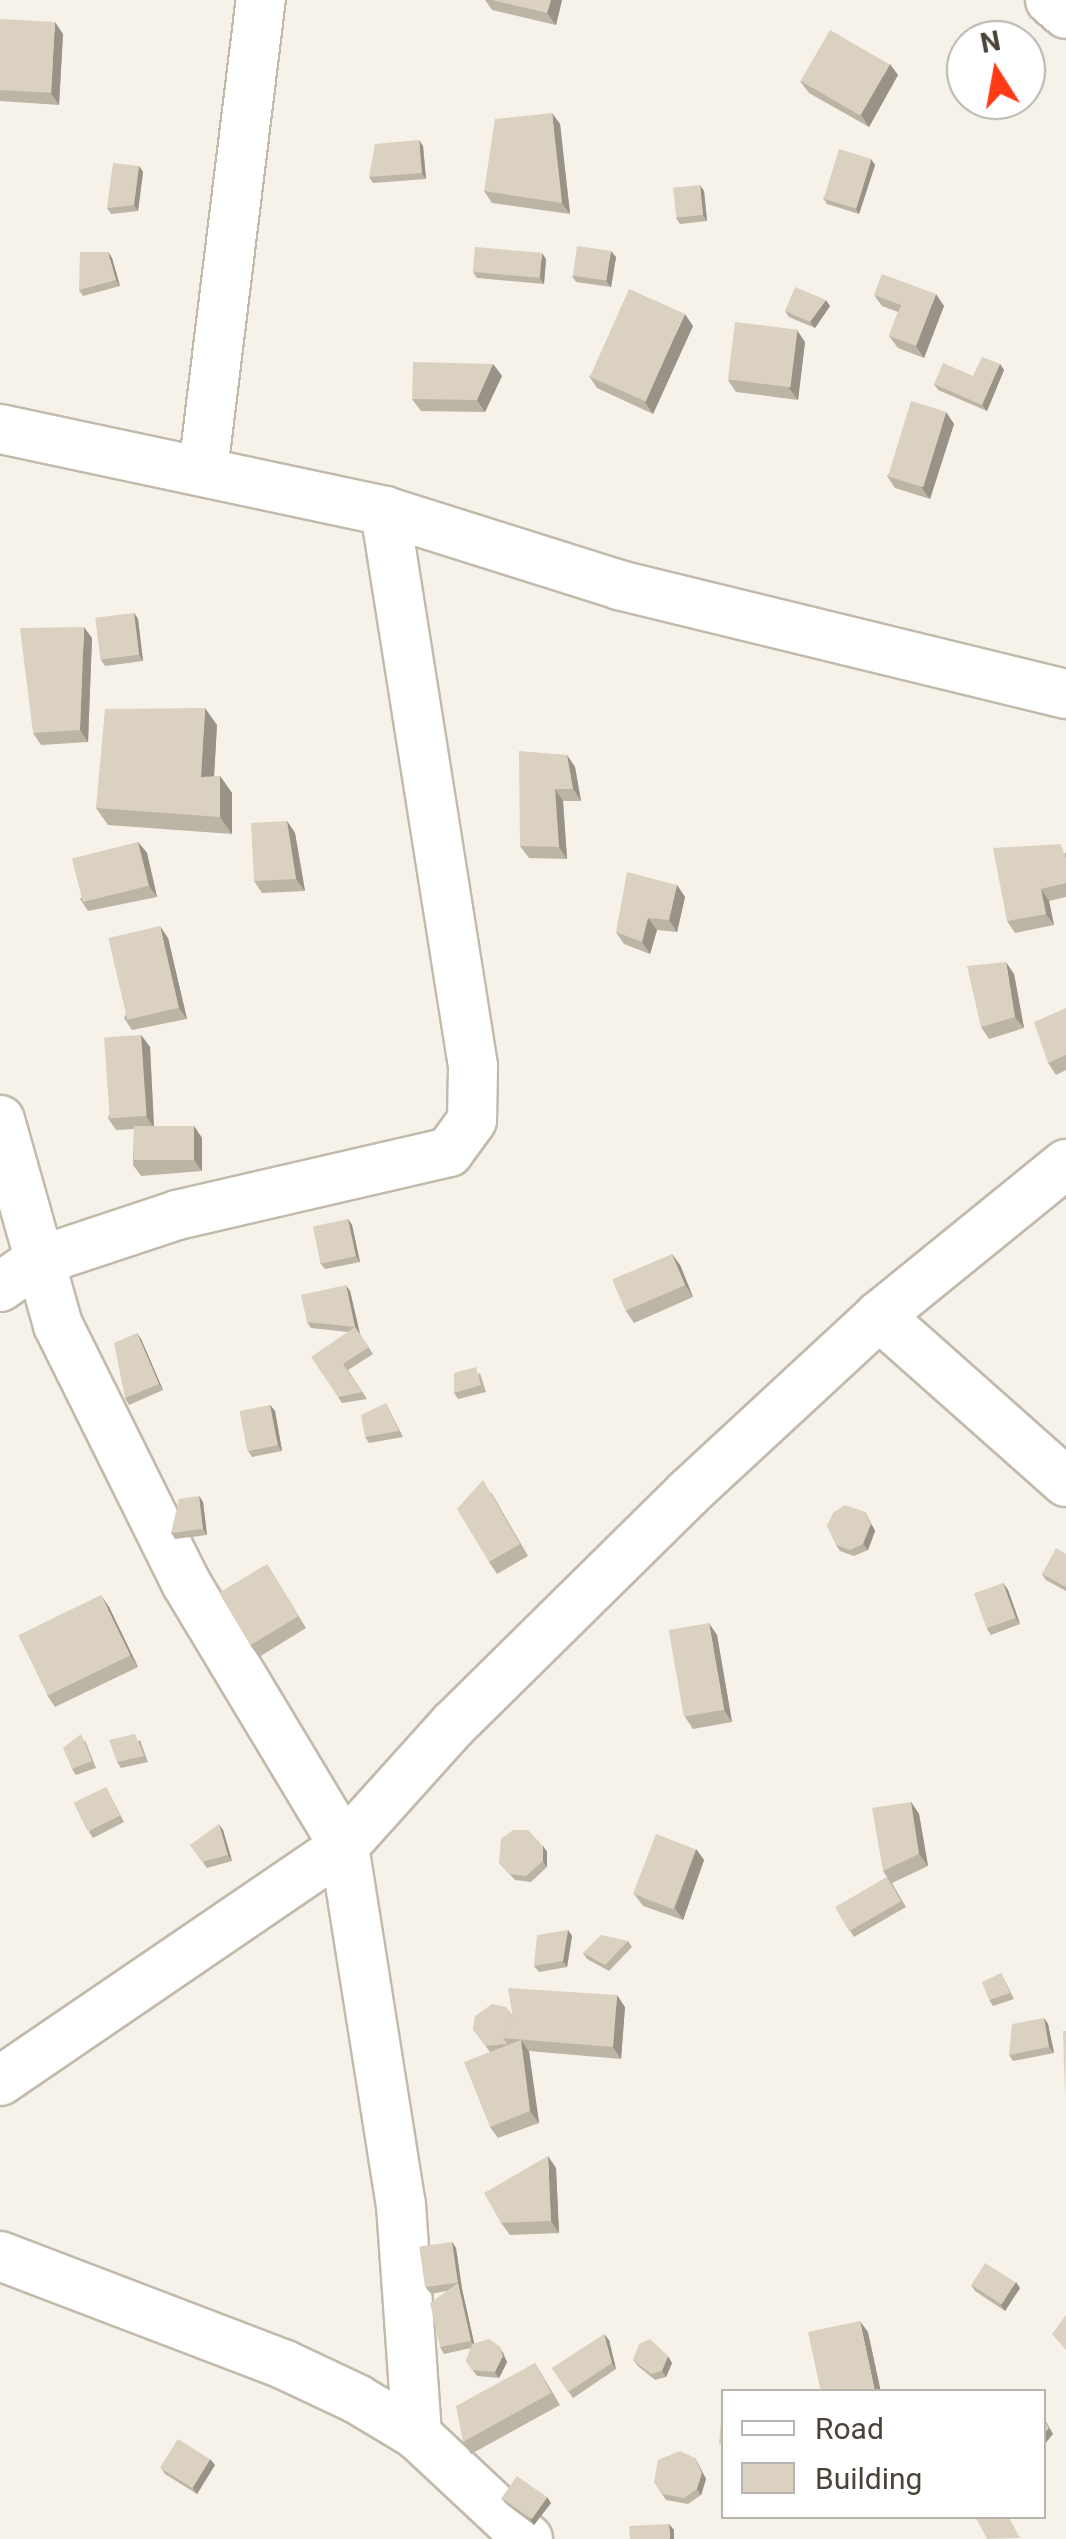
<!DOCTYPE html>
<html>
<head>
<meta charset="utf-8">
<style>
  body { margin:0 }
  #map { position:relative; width:1066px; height:2539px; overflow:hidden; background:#f6f2e9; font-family:Roboto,sans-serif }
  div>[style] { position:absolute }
  .roads { filter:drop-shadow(2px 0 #c2baab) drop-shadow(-2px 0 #c2baab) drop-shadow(0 2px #c2baab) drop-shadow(0 -2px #c2baab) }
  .street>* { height:48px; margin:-24px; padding:0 24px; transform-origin:24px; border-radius:24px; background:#fff }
  .wall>* { inset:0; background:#bcb4a5 }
  .shaded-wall>* { inset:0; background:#999286 }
  .building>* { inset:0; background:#dbd1c0; transform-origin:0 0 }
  span { translate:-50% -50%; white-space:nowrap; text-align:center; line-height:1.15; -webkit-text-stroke:8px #fff; paint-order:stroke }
  .legend { position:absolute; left:721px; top:2389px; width:325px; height:130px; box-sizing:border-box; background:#fff; border:2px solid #b7b4af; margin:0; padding:12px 18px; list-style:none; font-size:30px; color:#4a4337 }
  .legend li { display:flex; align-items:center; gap:20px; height:50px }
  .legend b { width:50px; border:2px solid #b7b4af }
  .north { position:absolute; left:946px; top:20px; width:100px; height:100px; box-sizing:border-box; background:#fff; border:2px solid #b7b4af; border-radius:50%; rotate:349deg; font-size:28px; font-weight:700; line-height:40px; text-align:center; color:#4a4337 }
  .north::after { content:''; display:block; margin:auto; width:35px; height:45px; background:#ff3a17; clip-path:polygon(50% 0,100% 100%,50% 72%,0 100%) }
</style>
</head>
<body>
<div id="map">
  <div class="roads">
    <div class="street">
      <div style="left:1050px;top:0;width:21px;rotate:41deg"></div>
      <div style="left:0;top:429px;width:394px;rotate:12deg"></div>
      <div style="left:385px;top:511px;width:245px;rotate:17.5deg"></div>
      <div style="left:619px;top:585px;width:460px;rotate:13.7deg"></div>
      <div style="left:203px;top:470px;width:474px;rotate:-83deg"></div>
      <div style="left:0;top:1120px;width:213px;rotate:74.2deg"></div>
      <div style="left:58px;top:1325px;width:288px;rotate:63.6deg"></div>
      <div style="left:186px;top:1583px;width:307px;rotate:59deg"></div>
      <div style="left:344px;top:1846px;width:363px;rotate:81deg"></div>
      <div style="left:401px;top:2205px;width:231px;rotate:86deg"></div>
      <div style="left:0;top:1287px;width:44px;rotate:-34.8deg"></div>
      <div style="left:36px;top:1262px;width:149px;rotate:-18.4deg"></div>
      <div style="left:177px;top:1215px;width:279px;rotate:-13deg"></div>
      <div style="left:449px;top:1152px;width:39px;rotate:-54deg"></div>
      <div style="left:472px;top:1120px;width:54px;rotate:-88.9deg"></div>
      <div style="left:473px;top:1066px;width:562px;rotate:-99.01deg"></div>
      <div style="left:879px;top:1316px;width:250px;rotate:41.6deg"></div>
      <div style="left:0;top:2081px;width:417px;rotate:-34.3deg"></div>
      <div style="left:344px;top:1846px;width:164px;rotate:-48deg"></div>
      <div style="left:454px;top:1724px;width:329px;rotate:-44.6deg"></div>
      <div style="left:688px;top:1493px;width:260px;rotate:-42.8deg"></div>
      <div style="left:879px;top:1316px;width:241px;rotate:-39.1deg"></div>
      <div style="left:0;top:2256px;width:303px;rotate:20.9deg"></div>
      <div style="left:283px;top:2364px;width:82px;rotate:25.3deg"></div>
      <div style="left:357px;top:2399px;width:70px;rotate:31deg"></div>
      <div style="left:417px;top:2435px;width:152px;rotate:43.1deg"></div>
    </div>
  </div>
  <div class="wall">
    <div style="clip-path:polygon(485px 0,562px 0,556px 25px,492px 10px)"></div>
    <div style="clip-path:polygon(0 19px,63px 34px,59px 105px,0 101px)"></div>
    <div style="clip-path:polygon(898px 75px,869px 127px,809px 93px,800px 81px)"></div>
    <div style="clip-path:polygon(560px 124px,570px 214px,492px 203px,484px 191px)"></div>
    <div style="clip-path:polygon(423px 146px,426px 179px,373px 183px,369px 177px)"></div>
    <div style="clip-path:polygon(871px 159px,875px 165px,859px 214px,827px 204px,823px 198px)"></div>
    <div style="clip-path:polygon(139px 166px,143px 172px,138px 211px,111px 214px,107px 208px)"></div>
    <div style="clip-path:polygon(704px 191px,707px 221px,680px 224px,676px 218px)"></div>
    <div style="clip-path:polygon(108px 252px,112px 258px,120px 286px,83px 296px,79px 290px)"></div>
    <div style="clip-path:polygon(616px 257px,611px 287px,576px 282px,572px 276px)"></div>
    <div style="clip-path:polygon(546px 259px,544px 284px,477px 278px,473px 272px)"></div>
    <div style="clip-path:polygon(874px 295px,944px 306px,924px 358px,898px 348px,889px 336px,898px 312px,882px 306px)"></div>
    <div style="clip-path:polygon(830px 306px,815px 328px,789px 317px,785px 311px)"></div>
    <div style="clip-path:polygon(693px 326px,653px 414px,597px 388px,589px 376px)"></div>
    <div style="clip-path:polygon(805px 342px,798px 400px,736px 392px,728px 380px)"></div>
    <div style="clip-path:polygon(493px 364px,502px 376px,485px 412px,421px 411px,412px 399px)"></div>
    <div style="clip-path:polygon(1000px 364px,1004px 370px,987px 411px,938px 390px,934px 384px,973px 376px)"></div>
    <div style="clip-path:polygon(946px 412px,954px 424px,930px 499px,895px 488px,887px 476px)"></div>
    <div style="clip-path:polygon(134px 613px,138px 619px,143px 661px,105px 666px,101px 660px)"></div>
    <div style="clip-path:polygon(92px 638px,88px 742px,41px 745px,33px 733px)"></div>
    <div style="clip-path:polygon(217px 725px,214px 777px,220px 776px,232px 793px,232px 834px,108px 825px,96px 808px)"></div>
    <div style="clip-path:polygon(567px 755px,575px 767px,581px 801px,563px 801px,567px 859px,529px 858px,520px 846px)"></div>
    <div style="clip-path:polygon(287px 821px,295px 833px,305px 891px,262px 893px,254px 881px)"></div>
    <div style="clip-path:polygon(138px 842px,147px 853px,157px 897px,88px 911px,80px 899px)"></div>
    <div style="clip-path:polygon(1066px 852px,1066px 897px,1049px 901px,1054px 925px,1015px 933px,1007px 921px)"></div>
    <div style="clip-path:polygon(677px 885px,685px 897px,677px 932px,657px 930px,650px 954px,624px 944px,616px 932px)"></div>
    <div style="clip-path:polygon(168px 938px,187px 1019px,132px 1030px,124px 1018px)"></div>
    <div style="clip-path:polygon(1014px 974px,1024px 1028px,989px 1039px,981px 1027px)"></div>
    <div style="clip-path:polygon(1066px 1008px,1066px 1070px,1056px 1075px,1048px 1063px)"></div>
    <div style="clip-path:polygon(141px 1035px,150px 1047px,154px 1127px,194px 1126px,202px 1138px,202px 1171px,141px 1176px,133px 1165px,134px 1129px,116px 1130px,108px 1118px)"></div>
    <div style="clip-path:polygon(348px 1219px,352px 1225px,360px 1262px,325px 1269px,320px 1263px)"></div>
    <div style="clip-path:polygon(672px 1254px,680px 1265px,693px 1297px,634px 1323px,626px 1311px)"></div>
    <div style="clip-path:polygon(350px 1291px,360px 1334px,373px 1354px,348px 1370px,367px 1399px,342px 1403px,338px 1397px,348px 1332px,311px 1328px,307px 1322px)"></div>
    <div style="clip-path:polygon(137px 1333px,141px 1339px,163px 1390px,129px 1405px,125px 1398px)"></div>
    <div style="clip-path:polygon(480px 1373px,486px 1392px,458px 1399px,454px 1393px)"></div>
    <div style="clip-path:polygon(386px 1403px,403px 1437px,369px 1443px,365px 1437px)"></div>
    <div style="clip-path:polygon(270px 1405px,275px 1411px,282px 1451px,252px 1457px,248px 1451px)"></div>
    <div style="clip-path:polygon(491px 1492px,528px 1556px,497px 1574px,489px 1562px)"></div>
    <div style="clip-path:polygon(199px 1496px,203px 1502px,207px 1535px,175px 1539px,171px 1533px)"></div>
    <div style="clip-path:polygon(865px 1512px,875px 1531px,868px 1550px,854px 1556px,840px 1551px,836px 1545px)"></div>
    <div style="clip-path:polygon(1066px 1554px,1066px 1591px,1046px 1580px,1042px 1574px)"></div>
    <div style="clip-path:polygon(267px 1564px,306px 1628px,259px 1657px,250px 1645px)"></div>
    <div style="clip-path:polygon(1003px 1583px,1008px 1590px,1020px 1624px,991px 1635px,987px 1629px)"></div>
    <div style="clip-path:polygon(109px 1607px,138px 1667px,55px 1707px,47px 1695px)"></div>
    <div style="clip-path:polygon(717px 1635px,732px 1722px,693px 1729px,685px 1717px)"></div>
    <div style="clip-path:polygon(85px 1740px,96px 1768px,76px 1775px,72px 1769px)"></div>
    <div style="clip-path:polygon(140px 1740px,148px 1762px,121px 1768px,117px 1762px)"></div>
    <div style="clip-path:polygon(106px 1787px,124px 1822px,93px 1838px,89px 1832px)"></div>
    <div style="clip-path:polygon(911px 1802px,919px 1814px,928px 1866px,892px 1883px,906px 1907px,854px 1937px,836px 1908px,887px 1877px,883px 1871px)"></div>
    <div style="clip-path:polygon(223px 1830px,232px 1861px,207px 1868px,190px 1845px)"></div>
    <div style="clip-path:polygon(543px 1846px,547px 1852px,547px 1867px,531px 1882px,515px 1880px,499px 1863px)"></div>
    <div style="clip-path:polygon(696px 1849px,704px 1860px,683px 1920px,643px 1906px,634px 1894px)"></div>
    <div style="clip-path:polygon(568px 1930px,572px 1936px,567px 1967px,539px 1972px,534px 1966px)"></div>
    <div style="clip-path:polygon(628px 1941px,632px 1947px,609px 1971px,587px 1959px,583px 1953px)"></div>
    <div style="clip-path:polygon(1001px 1973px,1014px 1999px,993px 2006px,989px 2000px)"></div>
    <div style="clip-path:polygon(625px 2007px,621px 2059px,529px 2051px,539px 2123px,498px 2138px,490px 2127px,490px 2052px,473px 2029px,512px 2014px)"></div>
    <div style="clip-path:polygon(1044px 2018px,1048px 2024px,1054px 2053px,1013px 2061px,1009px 2055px)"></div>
    <div style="clip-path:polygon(556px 2168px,559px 2233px,510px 2235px,501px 2223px)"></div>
    <div style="clip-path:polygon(452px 2242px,456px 2248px,462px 2289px,474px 2343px,503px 2352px,507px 2362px,499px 2378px,477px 2376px,466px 2361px,471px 2348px,444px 2354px,440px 2347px,446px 2291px,431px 2294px,426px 2288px)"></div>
    <div style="clip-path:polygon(971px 2285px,1020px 2288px,1005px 2311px,975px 2291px)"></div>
    <div style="clip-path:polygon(609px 2340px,616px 2369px,573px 2398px,552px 2368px)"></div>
    <div style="clip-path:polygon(633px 2360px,672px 2363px,666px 2377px,655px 2380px,638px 2366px)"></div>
    <div style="clip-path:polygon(535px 2363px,560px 2405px,471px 2454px,463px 2442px)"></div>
    <div style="clip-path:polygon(695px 2458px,706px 2479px,701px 2495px,688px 2504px,666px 2500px,654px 2482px)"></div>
    <div style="clip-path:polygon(215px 2465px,197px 2494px,165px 2474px,161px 2468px)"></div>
    <div style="clip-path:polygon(501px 2498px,551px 2503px,534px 2525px,506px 2504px)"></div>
  </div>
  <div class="shaded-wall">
    <div style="clip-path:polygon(551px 0,562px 0,556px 25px,547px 13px)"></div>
    <div style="clip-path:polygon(55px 22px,63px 34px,59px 105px,51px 93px)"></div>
    <div style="clip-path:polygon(890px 64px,898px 75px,869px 127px,861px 115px)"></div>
    <div style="clip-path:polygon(552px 113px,560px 124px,570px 214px,562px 203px)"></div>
    <div style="clip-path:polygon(419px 140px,423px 146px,426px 179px,422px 173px)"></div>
    <div style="clip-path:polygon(871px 159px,875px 165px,859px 214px,855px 208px)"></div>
    <div style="clip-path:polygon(139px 166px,143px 172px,138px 211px,134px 205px)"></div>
    <div style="clip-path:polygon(700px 185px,704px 191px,707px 221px,703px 215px)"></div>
    <div style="clip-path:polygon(611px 251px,616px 257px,611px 287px,606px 281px)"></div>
    <div style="clip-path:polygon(108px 252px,112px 258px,120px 286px,116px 280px)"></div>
    <div style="clip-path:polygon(542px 253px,546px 259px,544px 284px,540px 278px)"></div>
    <div style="clip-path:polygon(936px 294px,944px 306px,924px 358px,916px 346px)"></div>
    <div style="clip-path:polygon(826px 300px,830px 306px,815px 328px,810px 322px)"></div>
    <div style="clip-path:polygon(685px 314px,693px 326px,653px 414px,645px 402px)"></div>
    <div style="clip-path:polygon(797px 330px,805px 342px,798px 400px,789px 388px)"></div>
    <div style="clip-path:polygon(493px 364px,502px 376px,485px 412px,477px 400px)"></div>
    <div style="clip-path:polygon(1000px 364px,1004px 370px,987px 411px,982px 405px)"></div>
    <div style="clip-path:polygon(946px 412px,954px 424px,930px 499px,921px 487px)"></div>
    <div style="clip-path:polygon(134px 613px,138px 619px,143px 661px,139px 655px)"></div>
    <div style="clip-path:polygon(84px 627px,92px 638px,88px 742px,80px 730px)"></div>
    <div style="clip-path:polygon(205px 708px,217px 725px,213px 794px,201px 777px)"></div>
    <div style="clip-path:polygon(567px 755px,575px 767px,581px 801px,573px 789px)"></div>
    <div style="clip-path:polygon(220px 776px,232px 793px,232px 834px,220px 817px)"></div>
    <div style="clip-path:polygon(555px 789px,563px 801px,567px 859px,559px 847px)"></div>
    <div style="clip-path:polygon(287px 821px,295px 833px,305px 891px,296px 879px)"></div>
    <div style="clip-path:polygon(138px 842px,147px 853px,157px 897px,149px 886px)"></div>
    <div style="clip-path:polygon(677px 885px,685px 897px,677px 932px,669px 920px)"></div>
    <div style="clip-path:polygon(1041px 889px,1049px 901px,1054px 925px,1046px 914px)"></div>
    <div style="clip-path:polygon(648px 918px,657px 930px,650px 954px,642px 942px)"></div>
    <div style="clip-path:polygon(160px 926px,168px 938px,187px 1019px,179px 1008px)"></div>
    <div style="clip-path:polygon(1006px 962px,1014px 974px,1024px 1028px,1015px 1017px)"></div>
    <div style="clip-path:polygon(141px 1035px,150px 1047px,154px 1128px,146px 1116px)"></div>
    <div style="clip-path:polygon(194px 1126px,202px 1138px,202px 1171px,194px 1160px)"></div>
    <div style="clip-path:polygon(348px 1219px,352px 1225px,360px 1262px,356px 1256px)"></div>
    <div style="clip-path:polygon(672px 1254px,680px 1265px,693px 1297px,685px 1285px)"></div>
    <div style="clip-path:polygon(346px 1285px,350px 1291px,360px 1334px,355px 1327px)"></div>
    <div style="clip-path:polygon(137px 1333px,141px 1339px,163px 1390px,159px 1384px)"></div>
    <div style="clip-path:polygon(270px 1405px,275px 1411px,282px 1451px,278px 1445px)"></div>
    <div style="clip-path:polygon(199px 1496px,203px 1502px,207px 1535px,203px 1529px)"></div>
    <div style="clip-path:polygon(865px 1512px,875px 1531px,868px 1550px,863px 1544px)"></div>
    <div style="clip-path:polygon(1003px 1583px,1008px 1590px,1020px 1624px,1016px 1618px)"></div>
    <div style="clip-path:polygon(101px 1595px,109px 1607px,138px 1667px,130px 1655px)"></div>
    <div style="clip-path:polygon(709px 1623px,717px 1635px,732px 1722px,724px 1710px)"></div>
    <div style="clip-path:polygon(911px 1802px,919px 1814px,928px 1866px,919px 1854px)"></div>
    <div style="clip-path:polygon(219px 1824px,223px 1830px,232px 1861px,228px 1855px)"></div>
    <div style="clip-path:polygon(543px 1846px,547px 1852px,547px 1867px,543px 1861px)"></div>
    <div style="clip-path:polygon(696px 1849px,704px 1860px,683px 1920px,675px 1908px)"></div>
    <div style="clip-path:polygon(568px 1930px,572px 1936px,567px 1967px,563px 1961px)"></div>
    <div style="clip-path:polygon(617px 1995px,625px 2007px,621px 2059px,613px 2047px)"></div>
    <div style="clip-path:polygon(1044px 2018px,1048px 2024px,1054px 2053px,1049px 2047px)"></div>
    <div style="clip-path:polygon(521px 2040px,529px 2052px,539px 2123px,530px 2111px)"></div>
    <div style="clip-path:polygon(548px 2156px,556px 2168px,559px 2233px,551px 2221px)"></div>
    <div style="clip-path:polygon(452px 2242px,456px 2248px,462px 2289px,458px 2283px)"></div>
    <div style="clip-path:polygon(1016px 2282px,1020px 2288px,1005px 2311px,1001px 2305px)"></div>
    <div style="clip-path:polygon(458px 2283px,462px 2289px,475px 2347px,471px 2341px)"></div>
    <div style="clip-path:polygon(860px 2321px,868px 2332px,881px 2392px,875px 2392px)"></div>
    <div style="clip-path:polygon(604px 2334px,609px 2340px,616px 2369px,612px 2363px)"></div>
    <div style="clip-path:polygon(499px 2346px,507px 2362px,499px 2378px,495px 2372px)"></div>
    <div style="clip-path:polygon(668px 2356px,672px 2363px,666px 2377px,662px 2371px)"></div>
    <div style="clip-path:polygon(1044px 2418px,1053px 2434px,1044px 2445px)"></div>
    <div style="clip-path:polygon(695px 2458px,706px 2479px,701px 2495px,697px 2489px)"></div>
    <div style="clip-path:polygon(210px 2459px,215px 2465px,197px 2494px,193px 2488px)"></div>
    <div style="clip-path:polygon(547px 2497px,551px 2503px,534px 2525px,530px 2519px)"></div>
    <div style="clip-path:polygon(669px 2524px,674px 2530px,674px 2539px,670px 2539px)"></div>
  </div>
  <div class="building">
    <div style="clip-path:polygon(492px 0,551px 0,547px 13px)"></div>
    <div style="left:0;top:19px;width:55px;height:71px;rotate:3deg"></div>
    <div style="left:830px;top:30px;width:69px;height:59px;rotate:30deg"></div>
    <div style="clip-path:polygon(552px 113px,562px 203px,484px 191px,495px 119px)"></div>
    <div style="clip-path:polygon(419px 140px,422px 173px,369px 177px,375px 144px)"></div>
    <div style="left:839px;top:149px;width:34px;height:52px;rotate:17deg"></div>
    <div style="clip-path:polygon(113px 163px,139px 166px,134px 205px,107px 208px)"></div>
    <div style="left:700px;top:185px;width:30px;height:27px;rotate:84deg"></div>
    <div style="left:577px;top:246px;width:34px;height:30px;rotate:8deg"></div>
    <div style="left:475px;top:247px;width:67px;height:25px;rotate:5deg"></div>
    <div style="clip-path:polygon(80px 252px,108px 252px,116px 280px,79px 290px)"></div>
    <div style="clip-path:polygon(882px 274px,936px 294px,916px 346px,889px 336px,901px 305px,874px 295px)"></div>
    <div style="clip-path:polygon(795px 287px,826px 300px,810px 322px,785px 311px)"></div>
    <div style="left:629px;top:289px;width:61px;height:96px;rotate:24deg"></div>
    <div style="left:735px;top:322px;width:63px;height:58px;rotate:7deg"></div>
    <div style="clip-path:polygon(982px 357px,1000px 364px,982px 405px,934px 384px,943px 363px,973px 376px)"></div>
    <div style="clip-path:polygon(413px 362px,493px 364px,477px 400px,412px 399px)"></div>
    <div style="left:911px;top:401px;width:37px;height:79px;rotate:17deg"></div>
    <div style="left:134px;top:613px;width:42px;height:39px;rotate:83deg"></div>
    <div style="clip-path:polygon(84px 627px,80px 730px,33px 733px,20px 628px)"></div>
    <div style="clip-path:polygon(205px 708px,201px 777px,220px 776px,220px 817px,96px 808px,105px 709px)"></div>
    <div style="clip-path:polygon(519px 751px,567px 755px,573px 789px,555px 789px,559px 847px,520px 846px)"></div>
    <div style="clip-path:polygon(287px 821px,296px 879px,254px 881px,251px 823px)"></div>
    <div style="left:138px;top:842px;width:45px;height:68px;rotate:76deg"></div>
    <div style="clip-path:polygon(1061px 844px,1066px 859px,1066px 883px,1041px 889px,1046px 914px,1007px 921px,993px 848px)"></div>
    <div style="clip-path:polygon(627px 872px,677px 885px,669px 920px,648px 918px,642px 942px,616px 932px)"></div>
    <div style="left:160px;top:926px;width:84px;height:53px;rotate:77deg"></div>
    <div style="clip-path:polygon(1006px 962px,1015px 1017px,981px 1027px,967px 966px)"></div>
    <div style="clip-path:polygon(1066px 1008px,1066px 1055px,1048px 1063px,1034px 1022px)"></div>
    <div style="left:141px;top:1035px;width:81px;height:37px;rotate:86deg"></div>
    <div style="left:194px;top:1126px;width:34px;height:60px;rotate:90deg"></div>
    <div style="left:348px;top:1219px;width:38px;height:36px;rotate:78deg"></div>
    <div style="left:672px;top:1254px;width:34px;height:65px;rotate:67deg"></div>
    <div style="clip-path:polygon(346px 1285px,355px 1327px,307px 1322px,301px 1295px)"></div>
    <div style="clip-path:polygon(355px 1327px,369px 1347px,343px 1364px,362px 1392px,338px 1397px,311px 1357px)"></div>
    <div style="clip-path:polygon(137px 1333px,159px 1384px,125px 1398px,114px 1343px)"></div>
    <div style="clip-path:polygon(476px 1367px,481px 1385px,454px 1393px,454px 1373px)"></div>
    <div style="clip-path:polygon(386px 1403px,399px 1431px,365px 1437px,361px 1415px)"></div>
    <div style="left:270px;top:1405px;width:41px;height:31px;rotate:79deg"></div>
    <div style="clip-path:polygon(483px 1480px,520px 1544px,489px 1562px,457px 1509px)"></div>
    <div style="clip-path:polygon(199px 1496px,203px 1529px,171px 1533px,179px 1499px)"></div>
    <div style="clip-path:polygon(845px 1505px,865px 1512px,871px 1524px,863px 1544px,850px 1550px,836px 1545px,827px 1526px,833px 1513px)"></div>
    <div style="clip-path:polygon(1056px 1548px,1066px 1554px,1066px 1587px,1042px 1574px)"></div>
    <div style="left:267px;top:1564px;width:61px;height:56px;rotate:59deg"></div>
    <div style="left:1003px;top:1583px;width:37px;height:31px;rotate:70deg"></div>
    <div style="left:101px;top:1595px;width:67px;height:92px;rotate:64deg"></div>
    <div style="left:709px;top:1623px;width:88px;height:41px;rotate:80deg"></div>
    <div style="clip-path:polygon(81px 1734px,92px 1761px,72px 1769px,63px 1748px)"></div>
    <div style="clip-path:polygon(135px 1734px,144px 1756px,117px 1762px,109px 1740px)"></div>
    <div style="left:106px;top:1787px;width:32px;height:36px;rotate:64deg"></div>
    <div style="clip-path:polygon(911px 1802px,919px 1854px,883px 1871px,872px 1808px)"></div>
    <div style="clip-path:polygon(219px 1824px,228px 1855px,202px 1862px,190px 1845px)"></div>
    <div style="clip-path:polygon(513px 1830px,528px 1830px,543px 1846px,543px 1861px,526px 1876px,510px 1874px,499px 1863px,501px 1839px)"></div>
    <div style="left:656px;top:1834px;width:43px;height:64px;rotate:21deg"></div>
    <div style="left:887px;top:1877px;width:28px;height:60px;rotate:60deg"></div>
    <div style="clip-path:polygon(568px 1930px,563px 1961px,534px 1966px,537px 1935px)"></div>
    <div style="clip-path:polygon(601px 1935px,628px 1941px,605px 1965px,583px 1953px)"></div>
    <div style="clip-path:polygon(1001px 1973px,1010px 1993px,989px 2000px,982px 1982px)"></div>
    <div style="clip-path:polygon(508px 1988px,617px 1995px,613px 2047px,503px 2038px,513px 2019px)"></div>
    <div style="clip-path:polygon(492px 2004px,506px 2007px,512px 2014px,513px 2019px,503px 2038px,507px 2044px,486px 2046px,473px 2029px,475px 2016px)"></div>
    <div style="clip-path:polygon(1044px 2018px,1049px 2047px,1009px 2055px,1012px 2024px)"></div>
    <div style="clip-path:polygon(1063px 2031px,1066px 2031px,1065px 2098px)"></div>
    <div style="clip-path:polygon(521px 2040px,530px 2111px,490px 2127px,464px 2062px)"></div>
    <div style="clip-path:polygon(548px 2156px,551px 2221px,501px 2223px,484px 2193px)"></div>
    <div style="left:452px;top:2242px;width:41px;height:33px;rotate:82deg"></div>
    <div style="left:985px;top:2263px;width:36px;height:26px;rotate:32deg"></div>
    <div style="clip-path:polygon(458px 2283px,471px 2341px,440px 2347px,430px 2303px)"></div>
    <div style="clip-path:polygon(1066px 2315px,1066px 2350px,1052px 2334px)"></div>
    <div style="clip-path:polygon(860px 2321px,875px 2392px,821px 2392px,808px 2332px)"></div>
    <div style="clip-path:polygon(604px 2334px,612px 2363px,568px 2392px,552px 2368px)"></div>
    <div style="clip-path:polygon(489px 2339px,499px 2346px,503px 2356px,495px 2372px,472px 2370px,466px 2361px,472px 2344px)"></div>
    <div style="clip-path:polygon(650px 2339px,668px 2356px,662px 2371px,651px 2374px,633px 2360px,639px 2344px)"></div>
    <div style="clip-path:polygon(535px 2363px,551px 2393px,463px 2442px,456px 2406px)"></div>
    <div style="clip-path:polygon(723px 2395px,724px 2395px,724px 2444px,719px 2444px)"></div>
    <div style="clip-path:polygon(1044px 2419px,1049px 2428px,1044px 2434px)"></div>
    <div style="left:178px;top:2439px;width:38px;height:34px;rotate:32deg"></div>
    <div style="clip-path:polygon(680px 2451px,695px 2458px,702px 2473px,697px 2489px,684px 2498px,662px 2494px,654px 2482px,658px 2460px)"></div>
    <div style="left:517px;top:2476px;width:37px;height:27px;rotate:35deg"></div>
    <div style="clip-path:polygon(975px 2516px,1008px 2516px,1020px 2538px,987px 2539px)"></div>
    <div style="clip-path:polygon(669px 2524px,670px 2539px,630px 2539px,629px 2526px)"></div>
  </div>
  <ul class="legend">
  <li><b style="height:12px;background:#fff"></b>Road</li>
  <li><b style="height:28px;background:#dbd1c0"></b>Building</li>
  </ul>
  <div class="north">N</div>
</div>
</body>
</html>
